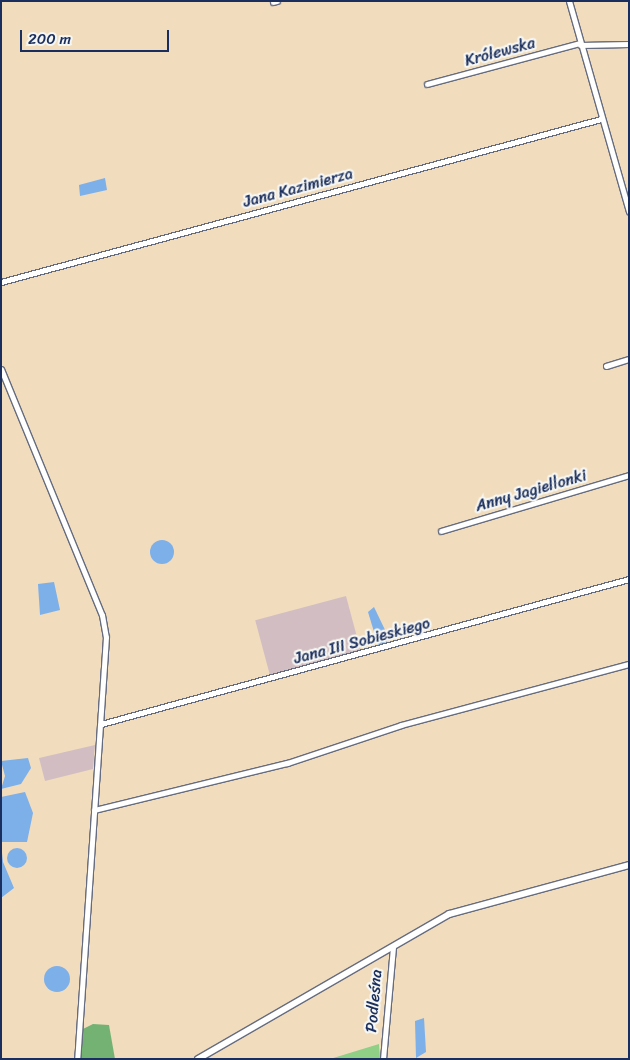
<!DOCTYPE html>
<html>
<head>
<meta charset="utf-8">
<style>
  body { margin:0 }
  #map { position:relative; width:630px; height:1060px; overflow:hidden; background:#f1ddbd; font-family:Sriracha,sans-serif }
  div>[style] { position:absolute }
  .industrial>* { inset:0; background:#d2bec2; transform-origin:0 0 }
  .green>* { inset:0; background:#90cf86 }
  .forest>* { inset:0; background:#74b273 }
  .water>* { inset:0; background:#7dafe9 }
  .round { border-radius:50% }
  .roads { filter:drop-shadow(1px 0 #666c7f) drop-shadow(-1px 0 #666c7f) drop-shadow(0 1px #666c7f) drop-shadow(0 -1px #666c7f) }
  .minor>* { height:5px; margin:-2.5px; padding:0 2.5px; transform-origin:2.5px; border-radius:2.5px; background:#fff }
  .tertiary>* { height:6px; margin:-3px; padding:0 3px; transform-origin:3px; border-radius:3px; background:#fff }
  span { translate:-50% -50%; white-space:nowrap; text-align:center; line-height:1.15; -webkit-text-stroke:4.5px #f6f6f2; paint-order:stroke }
  .street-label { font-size:16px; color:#1b2f5e }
  .frame { position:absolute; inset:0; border:2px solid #1b2f5e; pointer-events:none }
  .scale { position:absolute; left:20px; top:30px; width:149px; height:22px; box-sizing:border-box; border:2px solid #1b2f5e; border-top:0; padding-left:6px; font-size:15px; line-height:18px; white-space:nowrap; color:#1b2f5e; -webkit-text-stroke:4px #f6f6f2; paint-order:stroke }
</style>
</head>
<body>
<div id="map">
  <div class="industrial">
    <div style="left:346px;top:596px;width:58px;height:94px;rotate:75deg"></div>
    <div style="clip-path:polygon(95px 745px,93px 769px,45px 781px,39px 758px)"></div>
  </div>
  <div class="green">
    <div style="clip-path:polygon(379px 1044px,380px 1059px,330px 1059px)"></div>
  </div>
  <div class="forest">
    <div style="clip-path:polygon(93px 1024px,109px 1025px,115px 1059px,80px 1059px,81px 1030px)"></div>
  </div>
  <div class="water">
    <div style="clip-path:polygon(105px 178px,107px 190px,80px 196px,79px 185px)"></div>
    <div class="round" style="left:150px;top:540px;width:24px;height:24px"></div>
    <div style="clip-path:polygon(54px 582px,60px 610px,40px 615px,38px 584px)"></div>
    <div style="clip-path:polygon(374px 607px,387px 634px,387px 642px,378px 645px,368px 612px)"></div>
    <div style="clip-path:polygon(28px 758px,31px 768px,21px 784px,1px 789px,5px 776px,1px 761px)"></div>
    <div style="clip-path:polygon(25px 792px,33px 813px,27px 842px,1px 842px,1px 797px)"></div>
    <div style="clip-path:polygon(1px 843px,3px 862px,14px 888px,1px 898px)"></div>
    <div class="round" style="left:7px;top:848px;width:20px;height:20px"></div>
    <div class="round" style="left:44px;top:966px;width:26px;height:26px"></div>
    <div style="clip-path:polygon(424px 1018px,426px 1052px,416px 1058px,415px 1021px)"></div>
  </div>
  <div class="roads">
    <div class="minor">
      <div style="left:569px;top:1px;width:219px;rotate:74.1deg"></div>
      <div style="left:273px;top:2px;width:4px;rotate:-14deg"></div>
      <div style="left:580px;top:45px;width:49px;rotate:-1.2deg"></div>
      <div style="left:427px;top:84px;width:158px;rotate:-15deg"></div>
      <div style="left:1px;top:282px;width:622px;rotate:-15.2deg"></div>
      <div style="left:606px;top:366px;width:24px;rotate:-17deg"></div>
      <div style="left:1px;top:369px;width:266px;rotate:67.7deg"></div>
      <div style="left:102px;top:615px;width:22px;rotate:80deg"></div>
      <div style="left:106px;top:637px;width:423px;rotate:93.9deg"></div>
      <div style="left:441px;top:531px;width:196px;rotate:-16.6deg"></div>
      <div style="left:101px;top:724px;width:548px;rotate:-15.36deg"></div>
      <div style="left:94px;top:810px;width:199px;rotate:-13.7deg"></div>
      <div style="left:287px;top:763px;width:120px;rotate:-18.4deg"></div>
      <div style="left:401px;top:725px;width:236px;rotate:-15deg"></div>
      <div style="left:383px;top:1059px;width:113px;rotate:-84.9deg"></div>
    </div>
    <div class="tertiary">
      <div style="left:198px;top:1059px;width:290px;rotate:-30deg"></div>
      <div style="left:449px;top:914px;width:187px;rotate:-15.2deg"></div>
    </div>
  </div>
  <div class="street-label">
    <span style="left:500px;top:52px;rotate:-15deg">Królewska</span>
    <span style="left:298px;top:188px;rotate:-15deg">Jana Kazimierza</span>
    <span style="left:531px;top:491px;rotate:-16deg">Anny Jagiellonki</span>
    <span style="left:362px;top:641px;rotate:-15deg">Jana III Sobieskiego</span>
    <span style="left:374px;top:1001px;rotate:-85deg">Podleśna</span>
  </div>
  <div class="frame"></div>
  <div class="scale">200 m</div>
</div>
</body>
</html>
